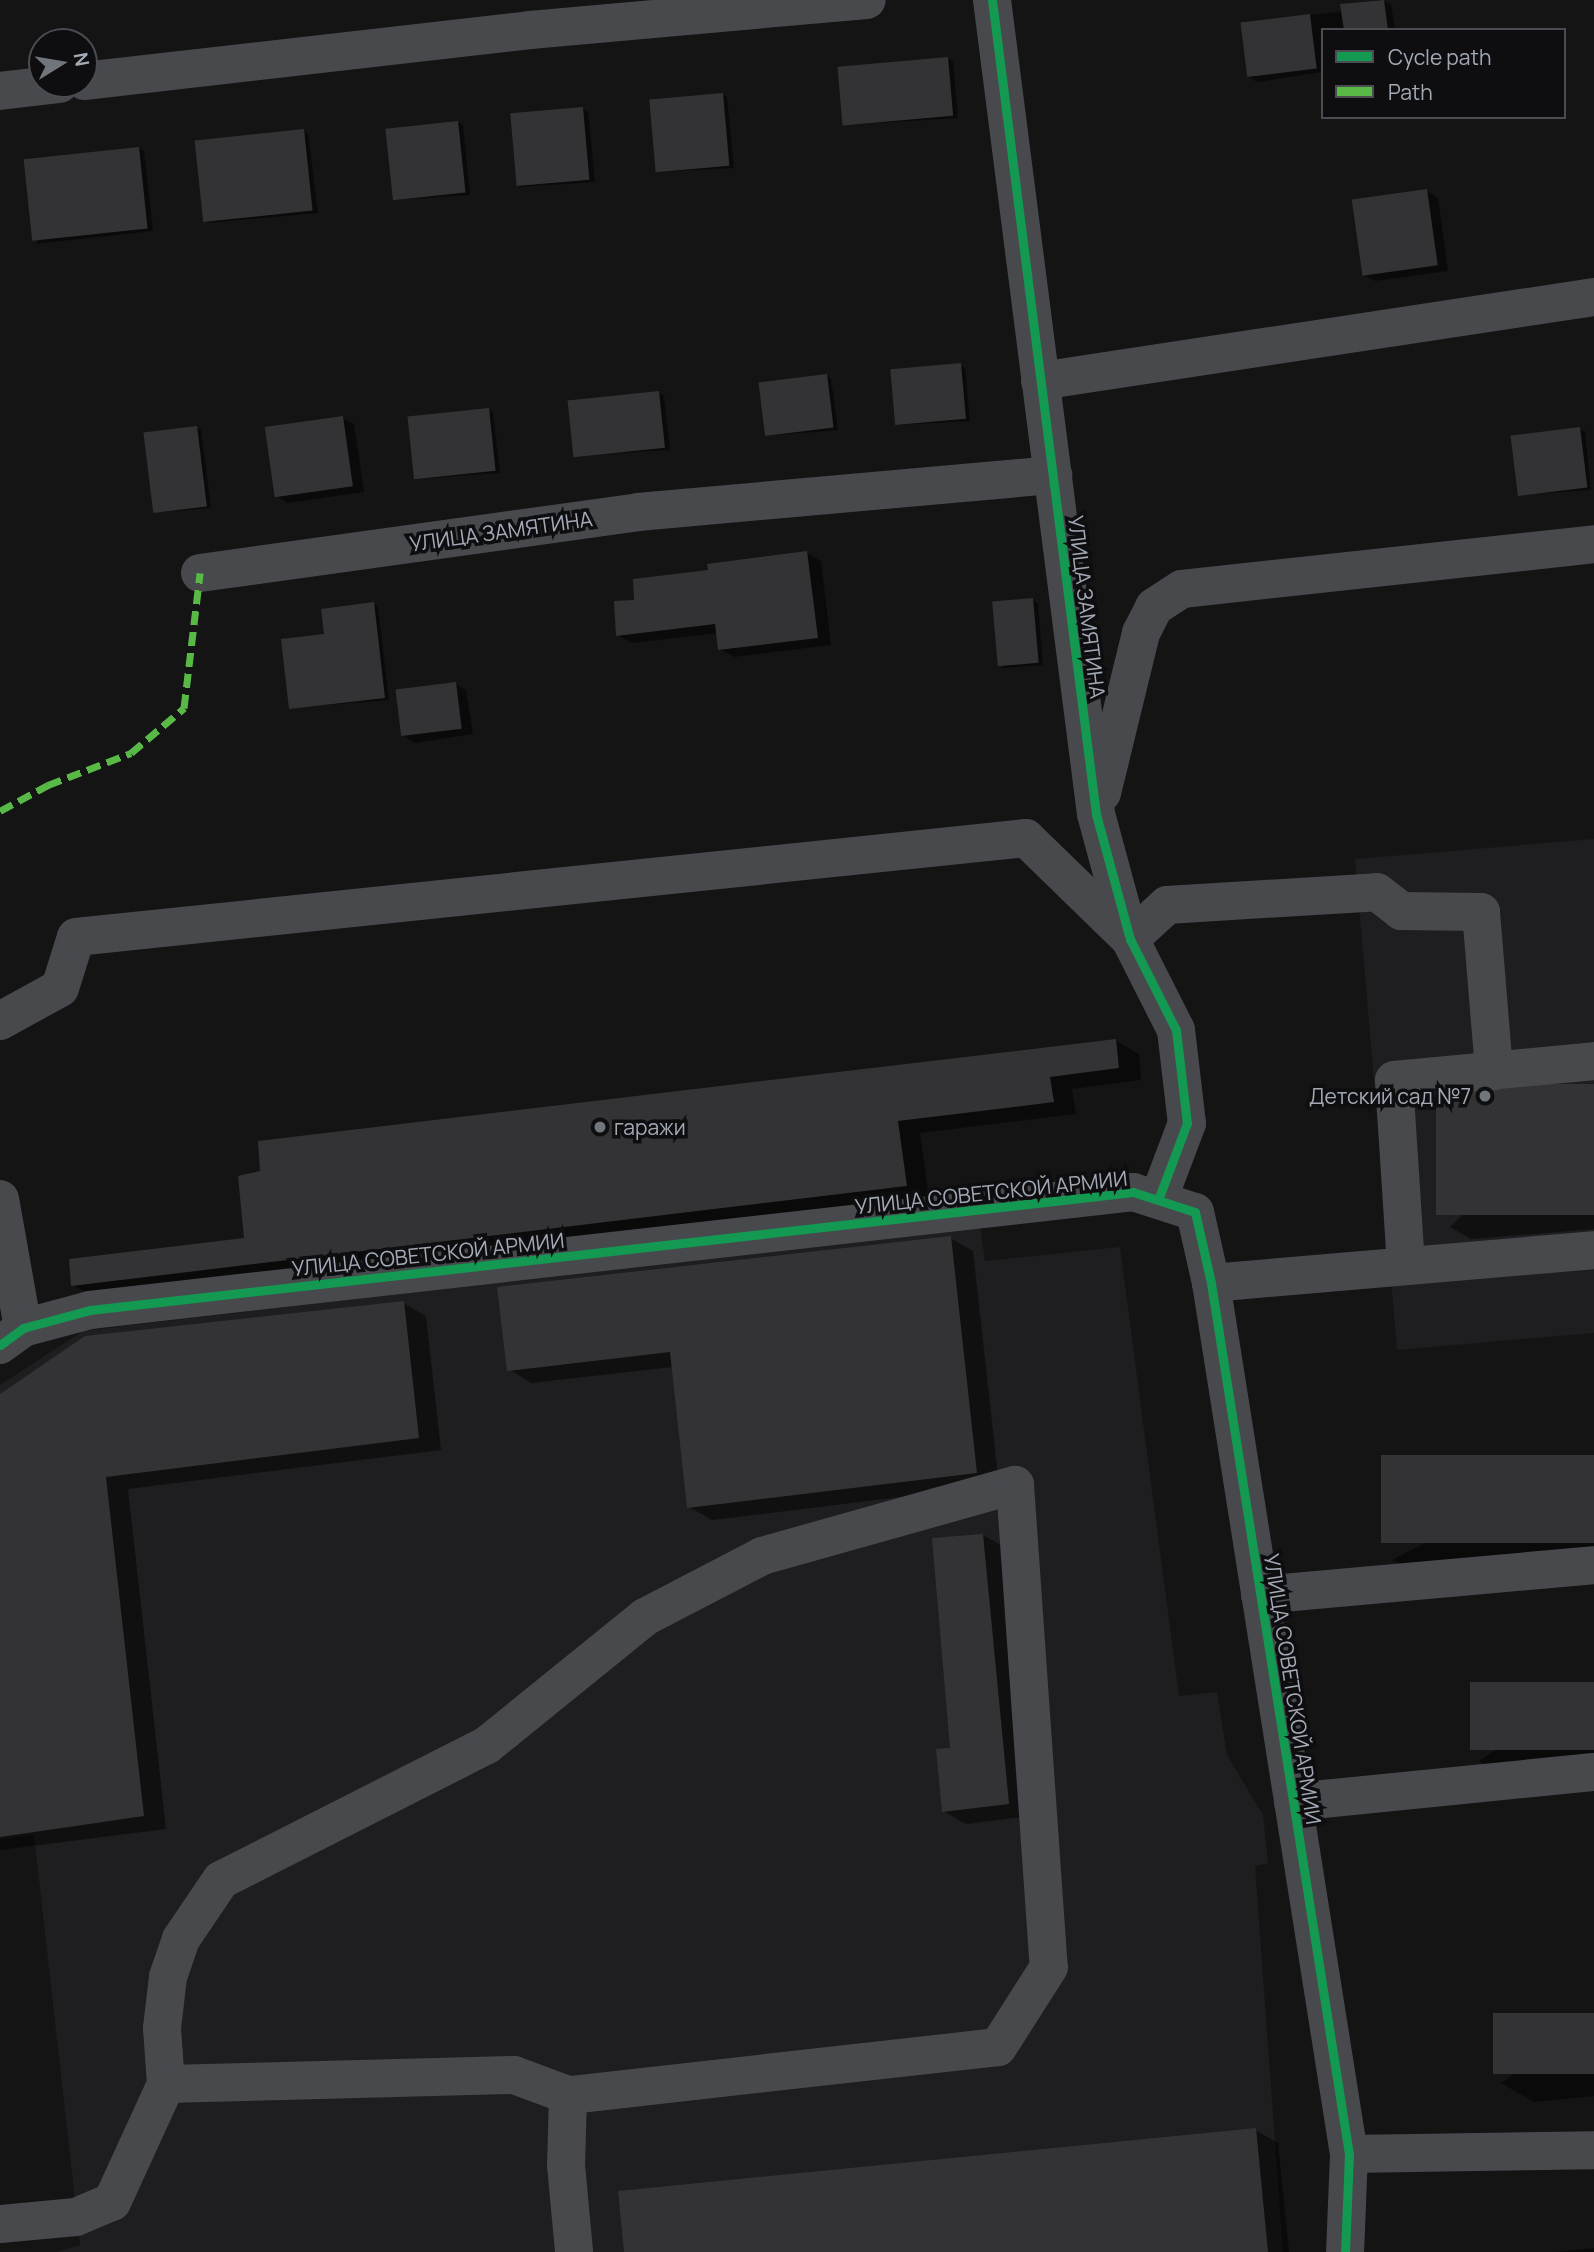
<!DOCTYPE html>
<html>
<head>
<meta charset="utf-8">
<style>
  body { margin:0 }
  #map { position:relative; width:1594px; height:2252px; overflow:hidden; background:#141414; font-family:Manrope,sans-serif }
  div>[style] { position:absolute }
  .built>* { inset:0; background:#1e1e20 }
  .shadow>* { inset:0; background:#0007 }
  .building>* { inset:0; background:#333335; transform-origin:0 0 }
  .minor>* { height:38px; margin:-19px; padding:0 19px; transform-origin:19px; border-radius:19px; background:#47494d }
  .quiet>* { height:7px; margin-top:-3.5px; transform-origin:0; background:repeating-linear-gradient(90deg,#58b947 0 14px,transparent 0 21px) }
  .cycleway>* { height:9px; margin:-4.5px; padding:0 4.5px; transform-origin:4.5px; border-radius:4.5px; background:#139951 }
  .dots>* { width:19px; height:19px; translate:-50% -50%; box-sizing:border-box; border:4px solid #0e0e10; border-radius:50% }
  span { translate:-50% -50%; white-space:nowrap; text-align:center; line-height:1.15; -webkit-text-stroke:7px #0e0e10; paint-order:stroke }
  .street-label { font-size:21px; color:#a3aab6 }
  .poi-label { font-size:21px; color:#a3aab6 }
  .right { translate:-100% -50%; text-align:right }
  .left { translate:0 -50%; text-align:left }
  .legend { position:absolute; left:1321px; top:28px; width:245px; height:91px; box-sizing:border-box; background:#0e0e10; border:2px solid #4a4c52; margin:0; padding:9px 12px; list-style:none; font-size:21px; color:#a3aab6 }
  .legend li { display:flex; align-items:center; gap:14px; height:35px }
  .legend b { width:35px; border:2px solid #4a4c52 }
  .north { position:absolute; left:28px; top:28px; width:70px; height:70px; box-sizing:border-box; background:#0e0e10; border:2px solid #4a4c52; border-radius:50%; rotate:79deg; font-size:19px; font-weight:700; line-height:28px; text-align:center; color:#a3aab6 }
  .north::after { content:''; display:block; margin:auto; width:24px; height:32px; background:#71767d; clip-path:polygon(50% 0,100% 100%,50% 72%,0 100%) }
</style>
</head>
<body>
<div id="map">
  <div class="built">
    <div style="clip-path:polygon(1594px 839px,1594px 1333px,1397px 1350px,1355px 859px)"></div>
    <div style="clip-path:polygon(980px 1225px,985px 1261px,1120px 1247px,1179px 1696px,1217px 1692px,1227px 1755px,1263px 1815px,1268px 1863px,1255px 1866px,1283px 2252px,55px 2252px,80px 2245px,34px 1835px,0 1839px,0 1385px,83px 1331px)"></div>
  </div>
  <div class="shadow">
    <div style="clip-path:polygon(1380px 0,1391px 4px,1395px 30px,1323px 30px,1323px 72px,1257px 82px,1249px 77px,1242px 24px,1343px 11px,1342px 5px)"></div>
    <div style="clip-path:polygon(948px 59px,953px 61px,958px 118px,845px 125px)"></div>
    <div style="clip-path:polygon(722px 94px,727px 97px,734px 168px,657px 172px)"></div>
    <div style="clip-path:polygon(583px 109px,588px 112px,595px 182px,518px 187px)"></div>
    <div style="clip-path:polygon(458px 122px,463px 125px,470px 195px,392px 200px)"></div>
    <div style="clip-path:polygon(303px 130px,308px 133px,318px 213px,207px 223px)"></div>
    <div style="clip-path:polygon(139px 149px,144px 151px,153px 231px,35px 244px)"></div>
    <div style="clip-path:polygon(1427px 191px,1438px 198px,1448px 271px,1375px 281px,1364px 275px)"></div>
    <div style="clip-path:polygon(960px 365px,965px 368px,970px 421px,897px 425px)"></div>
    <div style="clip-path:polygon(826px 376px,831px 379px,838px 430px,768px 436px)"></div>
    <div style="clip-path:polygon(659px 393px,664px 396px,670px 450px,575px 456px)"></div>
    <div style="clip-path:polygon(488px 410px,493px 412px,500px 473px,415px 479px)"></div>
    <div style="clip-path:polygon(343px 418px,354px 424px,364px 492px,288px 503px,277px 496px)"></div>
    <div style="clip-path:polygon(196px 428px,201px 430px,211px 508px,160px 512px,155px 509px)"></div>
    <div style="clip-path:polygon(1580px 429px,1585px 432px,1591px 490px,1519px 495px)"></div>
    <div style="clip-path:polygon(807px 553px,821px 561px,831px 645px,734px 657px,720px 649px,718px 633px,632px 643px,618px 635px,710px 572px)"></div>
    <div style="clip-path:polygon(1033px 600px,1038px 603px,1043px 665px,1004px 668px,999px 665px)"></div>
    <div style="clip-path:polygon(374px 604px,378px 607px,389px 700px,291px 708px)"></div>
    <div style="clip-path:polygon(455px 684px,466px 690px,473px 734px,415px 743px,404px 736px)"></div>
    <div style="clip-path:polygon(1116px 1041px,1139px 1054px,1141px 1080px,1072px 1089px,1076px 1114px,920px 1133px,929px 1198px,96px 1298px,73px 1285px)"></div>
    <div style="clip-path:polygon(1594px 1085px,1594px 1229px,1471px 1239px,1450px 1227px)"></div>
    <div style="clip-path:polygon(950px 1238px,973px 1251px,999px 1485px,712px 1520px,689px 1507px,673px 1367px,531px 1383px,509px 1369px)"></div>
    <div style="clip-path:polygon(403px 1303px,426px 1316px,441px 1450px,128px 1489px,166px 1829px,0 1850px,0 1396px)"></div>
    <div style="clip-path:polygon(1594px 1456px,1594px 1564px,1425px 1579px,1392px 1560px)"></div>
    <div style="clip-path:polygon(983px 1535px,1006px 1548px,1031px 1816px,966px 1824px,943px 1811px)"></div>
    <div style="clip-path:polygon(1594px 1684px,1594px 1771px,1512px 1780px,1479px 1761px)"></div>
    <div style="clip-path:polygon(1594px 2015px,1594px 2096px,1534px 2102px,1501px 2083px)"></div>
    <div style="clip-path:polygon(1255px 2130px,1278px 2143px,1289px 2252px,626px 2252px)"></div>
    <div style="clip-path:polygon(1594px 2248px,1594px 2252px,1555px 2252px)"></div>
  </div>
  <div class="building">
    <div style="clip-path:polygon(1384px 0,1388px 30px,1344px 30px,1340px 4px)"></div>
    <div style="left:1310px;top:14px;width:55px;height:70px;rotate:83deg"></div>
    <div style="left:948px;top:57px;width:59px;height:111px;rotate:85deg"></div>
    <div style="left:723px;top:93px;width:73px;height:74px;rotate:85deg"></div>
    <div style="left:583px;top:107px;width:73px;height:73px;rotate:85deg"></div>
    <div style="left:458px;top:121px;width:72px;height:73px;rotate:84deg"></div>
    <div style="left:304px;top:129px;width:82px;height:110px;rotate:84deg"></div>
    <div style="left:139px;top:147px;width:82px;height:116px;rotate:84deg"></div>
    <div style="left:1427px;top:189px;width:77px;height:76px;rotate:82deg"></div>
    <div style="left:961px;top:363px;width:56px;height:71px;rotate:85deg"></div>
    <div style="left:827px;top:374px;width:54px;height:69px;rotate:83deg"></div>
    <div style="left:659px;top:391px;width:57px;height:92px;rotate:84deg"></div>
    <div style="left:489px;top:408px;width:63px;height:82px;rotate:84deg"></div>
    <div style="left:343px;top:416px;width:71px;height:79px;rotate:82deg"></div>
    <div style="left:197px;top:426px;width:81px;height:54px;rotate:83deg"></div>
    <div style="left:1580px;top:427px;width:61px;height:70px;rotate:83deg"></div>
    <div style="clip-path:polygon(807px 551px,818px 638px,718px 650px,715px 624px,616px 636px,614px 601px,634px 600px,633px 579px,708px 570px,707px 564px)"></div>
    <div style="left:1033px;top:598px;width:65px;height:41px;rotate:85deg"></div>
    <div style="clip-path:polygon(374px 602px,385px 698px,289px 709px,281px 639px,324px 634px,321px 609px)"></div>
    <div style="left:456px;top:682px;width:47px;height:61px;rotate:83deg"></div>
    <div style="clip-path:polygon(1116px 1039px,1119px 1068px,1050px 1077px,1054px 1102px,898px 1121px,907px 1186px,71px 1286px,69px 1259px,244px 1238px,238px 1176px,260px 1171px,258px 1141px)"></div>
    <div style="left:1594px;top:1084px;width:131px;height:158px;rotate:90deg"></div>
    <div style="clip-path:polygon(951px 1236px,977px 1473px,687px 1508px,670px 1352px,507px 1371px,497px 1287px)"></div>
    <div style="clip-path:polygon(404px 1301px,419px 1438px,106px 1477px,144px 1816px,0 1837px,0 1394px,85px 1336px)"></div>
    <div style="left:1594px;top:1455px;width:88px;height:213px;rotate:90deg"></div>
    <div style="clip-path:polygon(983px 1534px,1009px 1804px,942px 1812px,936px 1749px,950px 1748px,932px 1538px)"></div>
    <div style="left:1594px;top:1682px;width:68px;height:124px;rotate:90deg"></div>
    <div style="left:1594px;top:2013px;width:61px;height:101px;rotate:90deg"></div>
    <div style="clip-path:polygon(1256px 2128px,1268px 2252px,624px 2252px,618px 2191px)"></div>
  </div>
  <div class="minor">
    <div style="left:992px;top:0;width:821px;rotate:82.72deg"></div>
    <div style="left:1096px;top:814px;width:130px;rotate:74.8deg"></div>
    <div style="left:1130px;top:939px;width:102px;rotate:63.2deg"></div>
    <div style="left:1176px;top:1030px;width:94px;rotate:83.3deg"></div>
    <div style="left:1187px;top:1123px;width:82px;rotate:110.6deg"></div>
    <div style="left:84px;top:81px;width:449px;rotate:-6.5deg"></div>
    <div style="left:530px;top:30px;width:338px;rotate:-5.1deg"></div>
    <div style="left:0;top:91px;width:60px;rotate:-6.7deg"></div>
    <div style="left:1040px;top:381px;width:560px;rotate:-8.62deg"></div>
    <div style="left:200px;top:573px;width:442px;rotate:-7.9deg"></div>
    <div style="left:638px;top:512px;width:417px;rotate:-5.1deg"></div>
    <div style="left:1102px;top:793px;width:165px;rotate:-76.3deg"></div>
    <div style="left:1141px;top:633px;width:29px;rotate:-63deg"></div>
    <div style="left:1154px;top:607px;width:33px;rotate:-33deg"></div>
    <div style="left:1182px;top:589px;width:414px;rotate:-6.2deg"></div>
    <div style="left:0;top:1021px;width:68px;rotate:-28.8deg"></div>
    <div style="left:60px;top:988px;width:53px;rotate:-72.6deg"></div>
    <div style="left:76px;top:937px;width:955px;rotate:-5.95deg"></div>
    <div style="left:1026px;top:838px;width:145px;rotate:44.2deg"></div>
    <div style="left:1130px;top:939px;width:50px;rotate:-42.6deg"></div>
    <div style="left:1167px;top:905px;width:210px;rotate:-3.5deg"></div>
    <div style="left:1377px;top:892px;width:31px;rotate:38deg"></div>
    <div style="left:1401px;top:911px;width:80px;rotate:0.7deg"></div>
    <div style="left:1481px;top:912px;width:160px;rotate:85.3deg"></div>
    <div style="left:0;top:1199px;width:131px;rotate:79.9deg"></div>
    <div style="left:1406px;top:1266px;width:186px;rotate:-93.7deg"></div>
    <div style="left:1394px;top:1080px;width:201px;rotate:-5.4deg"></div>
    <div style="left:1211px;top:1283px;width:384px;rotate:-4.9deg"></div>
    <div style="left:0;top:1345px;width:29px;rotate:-36deg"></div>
    <div style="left:23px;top:1328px;width:69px;rotate:-15deg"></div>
    <div style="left:90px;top:1310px;width:1050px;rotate:-6.45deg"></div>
    <div style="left:1133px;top:1192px;width:65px;rotate:17.9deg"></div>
    <div style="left:1195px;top:1212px;width:73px;rotate:77.3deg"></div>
    <div style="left:1211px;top:1283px;width:882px;rotate:81deg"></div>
    <div style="left:1349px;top:2154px;width:98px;rotate:92.3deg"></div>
    <div style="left:1260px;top:1595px;width:335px;rotate:-5.1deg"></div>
    <div style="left:1293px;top:1802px;width:302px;rotate:-5.7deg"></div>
    <div style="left:568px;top:2095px;width:70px;rotate:91.6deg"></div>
    <div style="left:566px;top:2165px;width:87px;rotate:84.7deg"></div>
    <div style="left:1349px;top:2154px;width:245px;rotate:-0.9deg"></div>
    <div style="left:0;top:2224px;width:76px;rotate:-5.3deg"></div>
    <div style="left:76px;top:2217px;width:39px;rotate:-23deg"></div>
    <div style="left:112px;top:2202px;width:130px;rotate:-65.4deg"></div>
    <div style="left:166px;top:2084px;width:56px;rotate:-94.1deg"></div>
    <div style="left:162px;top:2028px;width:51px;rotate:-83.3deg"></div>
    <div style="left:168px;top:1977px;width:40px;rotate:-71.1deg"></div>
    <div style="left:181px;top:1939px;width:71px;rotate:-55.9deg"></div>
    <div style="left:221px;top:1880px;width:298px;rotate:-26.9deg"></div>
    <div style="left:487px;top:1745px;width:203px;rotate:-39deg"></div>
    <div style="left:645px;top:1617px;width:132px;rotate:-27.5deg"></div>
    <div style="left:762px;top:1556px;width:263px;rotate:-15.7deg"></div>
    <div style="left:1015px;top:1485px;width:483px;rotate:86deg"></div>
    <div style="left:1049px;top:1967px;width:95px;rotate:122.5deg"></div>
    <div style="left:998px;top:2047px;width:433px;rotate:173.6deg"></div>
    <div style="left:568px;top:2095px;width:58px;rotate:-159.7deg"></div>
    <div style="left:514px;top:2075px;width:348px;rotate:178.5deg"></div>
  </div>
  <div class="quiet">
    <div style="left:0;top:811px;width:55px;rotate:-28.4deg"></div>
    <div style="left:48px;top:785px;width:89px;rotate:-21.1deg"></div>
    <div style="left:131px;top:753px;width:70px;rotate:-40.3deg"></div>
    <div style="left:184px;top:708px;width:136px;rotate:-83.2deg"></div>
  </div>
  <div class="cycleway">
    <div style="left:992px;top:0;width:821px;rotate:82.72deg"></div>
    <div style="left:1096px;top:814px;width:130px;rotate:74.8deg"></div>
    <div style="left:1130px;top:939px;width:102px;rotate:63.2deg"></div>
    <div style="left:1176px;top:1030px;width:94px;rotate:83.3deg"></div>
    <div style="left:1187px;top:1123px;width:82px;rotate:110.6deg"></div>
    <div style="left:0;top:1345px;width:29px;rotate:-36deg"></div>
    <div style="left:23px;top:1328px;width:69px;rotate:-15deg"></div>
    <div style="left:90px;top:1310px;width:1050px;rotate:-6.45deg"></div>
    <div style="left:1133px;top:1192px;width:65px;rotate:17.9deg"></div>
    <div style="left:1195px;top:1212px;width:73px;rotate:77.3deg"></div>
    <div style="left:1211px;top:1283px;width:882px;rotate:81deg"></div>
    <div style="left:1349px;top:2154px;width:98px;rotate:92.3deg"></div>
  </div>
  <div class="dots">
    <div style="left:1485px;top:1096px;background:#71767d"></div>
    <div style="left:600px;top:1127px;background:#71767d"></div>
  </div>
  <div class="street-label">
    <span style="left:501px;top:531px;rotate:-8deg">УЛИЦА ЗАМЯТИНА</span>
    <span style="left:1087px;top:607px;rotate:83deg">УЛИЦА ЗАМЯТИНА</span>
    <span style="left:991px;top:1192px;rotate:-6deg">УЛИЦА СОВЕТСКОЙ АРМИИ</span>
    <span style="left:428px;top:1254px;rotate:-6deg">УЛИЦА СОВЕТСКОЙ АРМИИ</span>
    <span style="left:1293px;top:1689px;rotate:81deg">УЛИЦА СОВЕТСКОЙ АРМИИ</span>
  </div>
  <div class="poi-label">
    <span class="right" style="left:1471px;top:1096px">Детский сад №7</span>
    <span class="left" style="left:614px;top:1127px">гаражи</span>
  </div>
  <ul class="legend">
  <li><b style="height:9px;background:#139951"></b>Cycle path</li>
  <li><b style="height:9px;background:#58b947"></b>Path</li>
  </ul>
  <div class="north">N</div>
</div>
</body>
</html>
